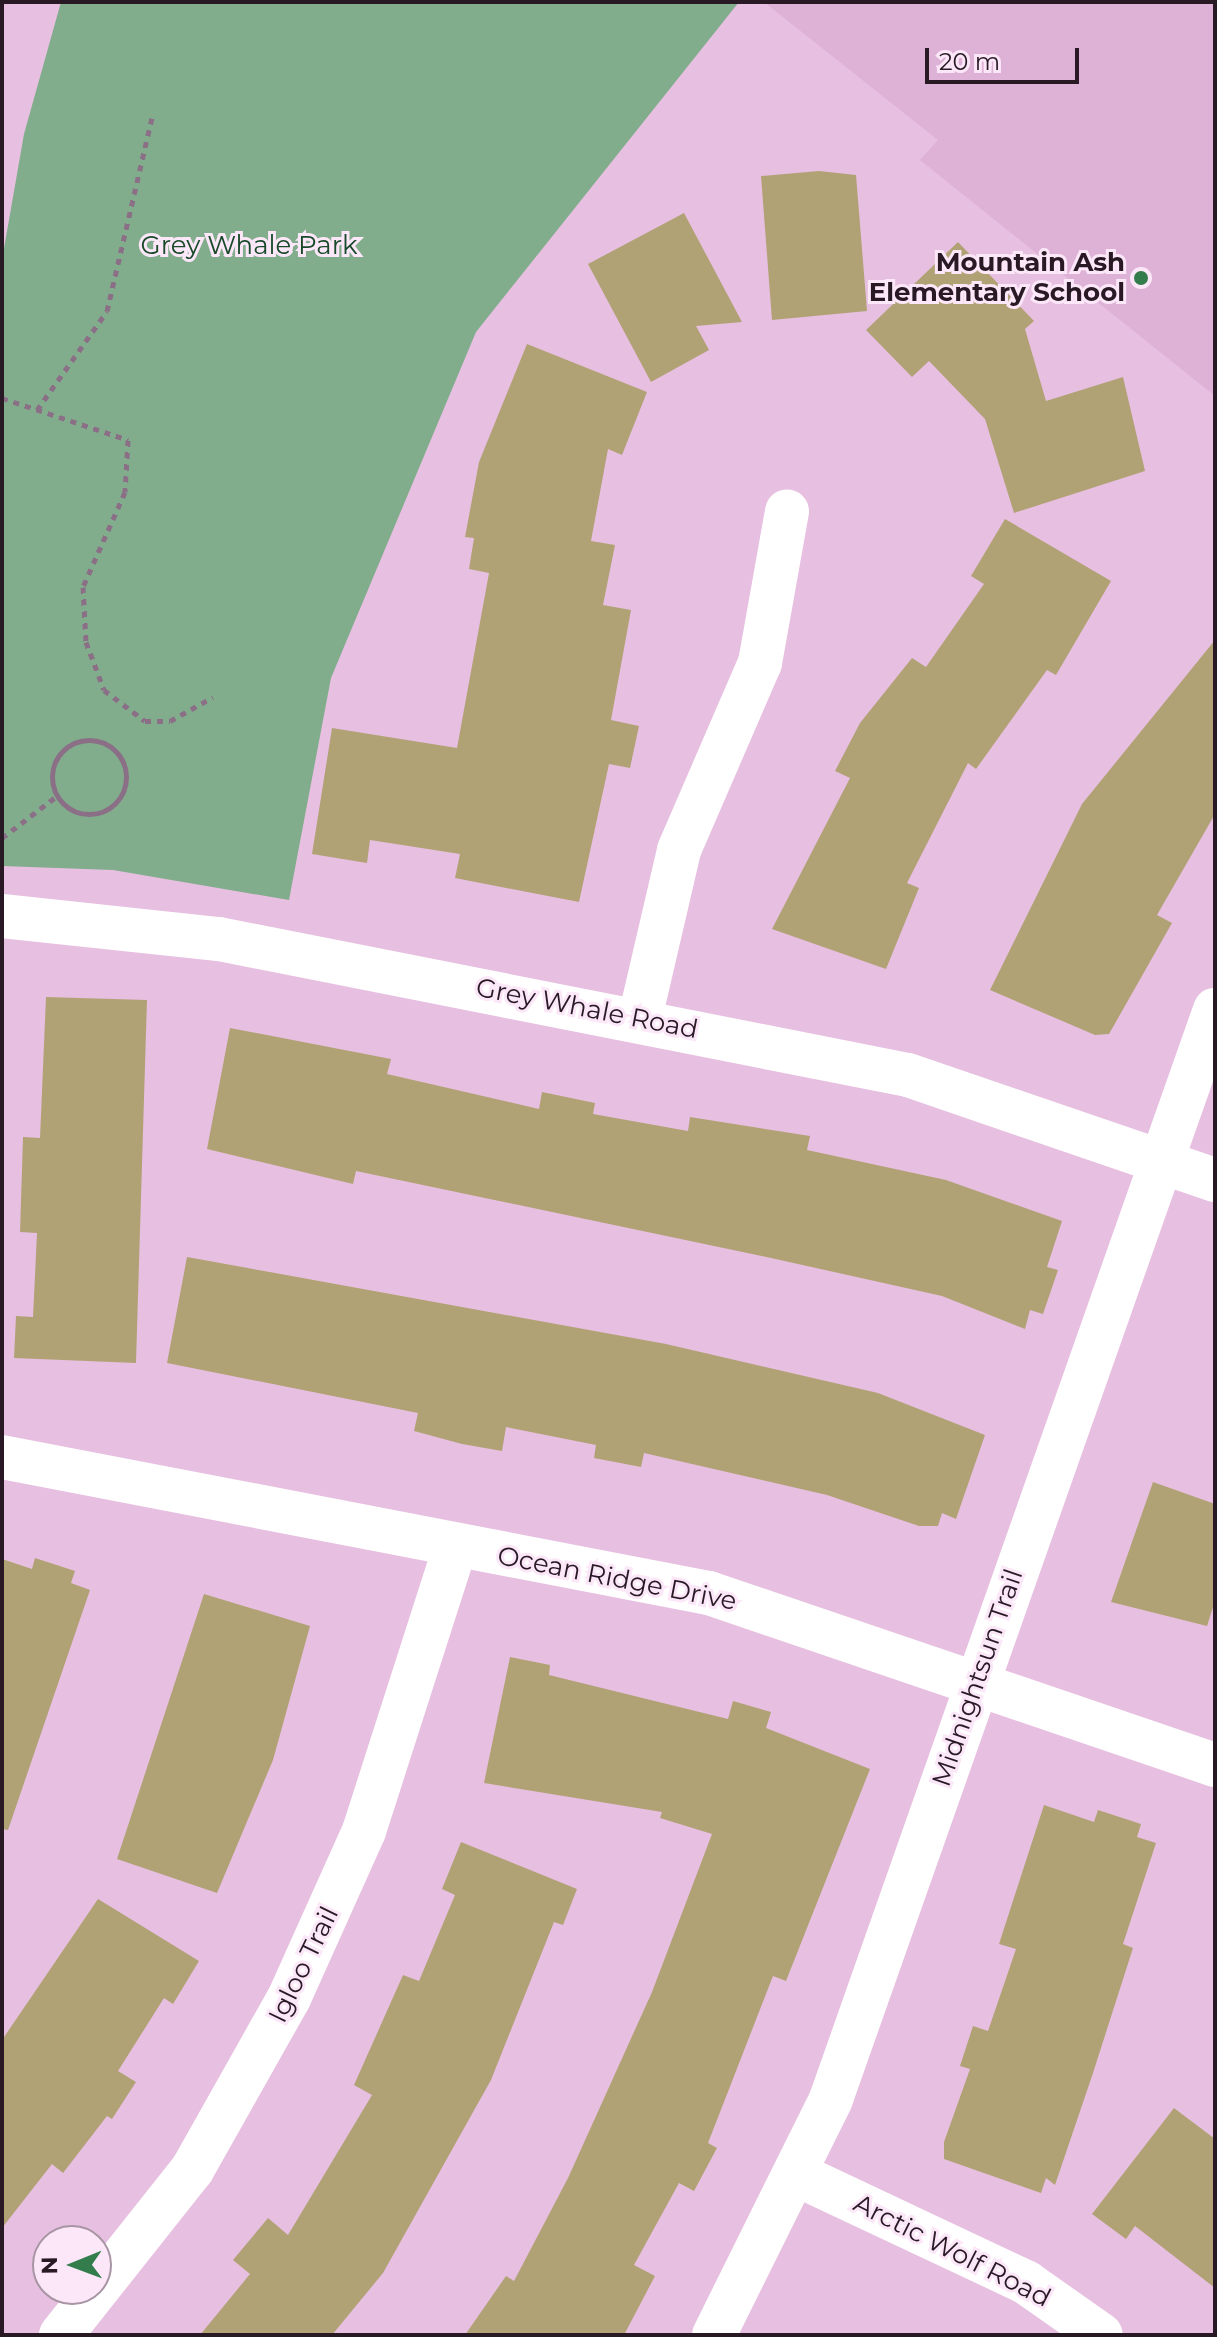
<!DOCTYPE html>
<html>
<head>
<meta charset="utf-8">
<style>
  body { margin:0 }
  #map { position:relative; width:1217px; height:2337px; overflow:hidden; background:#e7bfe0; font-family:Montserrat,sans-serif }
  div>[style] { position:absolute }
  .built>* { inset:0; background:#deb1d6 }
  .green>* { inset:0; background:#81ad8c }
  .building>* { inset:0; background:#b1a275 }
  .path>* { height:5px; margin-top:-2.5px; transform-origin:0; background:repeating-linear-gradient(90deg,#8b6f86 0 6px,transparent 0 12px) }
  .path>.ring { margin:-2.5px; padding:0; box-sizing:content-box; background:none; border:5px solid #8b6f86; border-radius:50% }
  .street>* { height:44px; margin:-22px; padding:0 22px; transform-origin:22px; border-radius:22px; background:#fff }
  .dots>* { width:22px; height:22px; translate:-50% -50%; box-sizing:border-box; border:4px solid #fce7f8; border-radius:50% }
  span { translate:-50% -50%; white-space:nowrap; text-align:center; line-height:1.15; -webkit-text-stroke:6px #fce7f8; paint-order:stroke }
  .park-label { font-size:26px; color:#184a29 }
  .poi-label { font-size:26px; color:#281925; font-weight:700 }
  .right { translate:-100% -50%; text-align:right }
  .street-label { font-size:26px; color:#281925 }
  .frame { position:absolute; inset:0; border:4px solid #281925; pointer-events:none }
  .north { position:absolute; left:32px; top:2225px; width:80px; height:80px; box-sizing:border-box; background:#fce7f8; border:2px solid #a795a4; border-radius:50%; rotate:269deg; font-size:22px; font-weight:700; line-height:32px; text-align:center; color:#281925 }
  .north::after { content:''; display:block; margin:auto; width:28px; height:36px; background:#327d4b; clip-path:polygon(50% 0,100% 100%,50% 72%,0 100%) }
  .scale { position:absolute; left:925px; top:48px; width:154px; height:36px; box-sizing:border-box; border:4px solid #281925; border-top:0; padding-left:10px; font-size:24px; line-height:28px; white-space:nowrap; color:#281925; -webkit-text-stroke:6px #fce7f8; paint-order:stroke }
</style>
</head>
<body>
<div id="map">
  <div class="built">
    <div style="clip-path:polygon(764px 2px,1215px 2px,1215px 396px,920px 160px,938px 140px)"></div>
  </div>
  <div class="green">
    <div style="clip-path:polygon(61px 2px,739px 2px,476px 332px,331px 678px,289px 900px,113px 870px,2px 866px,2px 260px,24px 134px)"></div>
  </div>
  <div class="building">
    <div style="clip-path:polygon(819px 171px,856px 175px,867px 311px,772px 320px,761px 176px)"></div>
    <div style="clip-path:polygon(684px 213px,742px 322px,696px 326px,709px 350px,651px 382px,588px 264px)"></div>
    <div style="clip-path:polygon(958px 242px,1034px 321px,1025px 329px,1046px 401px,1123px 377px,1145px 471px,1014px 513px,985px 419px,929px 361px,912px 377px,866px 330px)"></div>
    <div style="clip-path:polygon(527px 344px,647px 392px,622px 455px,608px 449px,591px 541px,615px 545px,603px 605px,631px 610px,611px 720px,639px 726px,630px 768px,609px 764px,579px 902px,455px 878px,460px 854px,370px 840px,367px 863px,312px 854px,332px 728px,457px 748px,489px 573px,469px 569px,474px 538px,465px 537px,479px 462px)"></div>
    <div style="clip-path:polygon(1005px 519px,1111px 581px,1056px 675px,1047px 670px,976px 769px,968px 763px,907px 883px,919px 888px,886px 969px,772px 929px,850px 778px,835px 771px,860px 723px,912px 658px,926px 667px,984px 584px,971px 576px)"></div>
    <div style="clip-path:polygon(1215px 640px,1215px 814px,1157px 915px,1172px 923px,1109px 1034px,1095px 1035px,990px 990px,1082px 804px)"></div>
    <div style="clip-path:polygon(46px 997px,147px 1000px,136px 1363px,14px 1358px,16px 1316px,33px 1317px,37px 1233px,20px 1232px,23px 1137px,40px 1138px)"></div>
    <div style="clip-path:polygon(230px 1028px,391px 1059px,387px 1074px,539px 1109px,542px 1092px,595px 1103px,593px 1114px,688px 1131px,690px 1117px,810px 1136px,807px 1150px,946px 1180px,1062px 1221px,1047px 1267px,1058px 1270px,1043px 1314px,1030px 1310px,1025px 1329px,942px 1296px,771px 1258px,356px 1171px,353px 1184px,207px 1149px)"></div>
    <div style="clip-path:polygon(187px 1257px,666px 1344px,878px 1393px,985px 1435px,956px 1519px,942px 1513px,938px 1526px,919px 1526px,827px 1495px,644px 1453px,641px 1467px,594px 1458px,596px 1445px,506px 1427px,502px 1451px,462px 1444px,414px 1431px,418px 1413px,167px 1363px)"></div>
    <div style="clip-path:polygon(1153px 1482px,1215px 1504px,1215px 1601px,1207px 1626px,1111px 1602px)"></div>
    <div style="clip-path:polygon(35px 1558px,75px 1571px,71px 1583px,90px 1590px,8px 1830px,2px 1829px,2px 1559px,32px 1569px)"></div>
    <div style="clip-path:polygon(204px 1594px,310px 1626px,273px 1760px,217px 1893px,117px 1859px)"></div>
    <div style="clip-path:polygon(510px 1657px,550px 1665px,549px 1675px,728px 1719px,733px 1701px,771px 1712px,766px 1728px,870px 1769px,786px 1981px,773px 1976px,708px 2143px,717px 2148px,694px 2191px,679px 2183px,634px 2265px,655px 2276px,624px 2335px,465px 2335px,506px 2276px,514px 2281px,568px 2178px,652px 1992px,712px 1834px,660px 1818px,662px 1812px,484px 1783px)"></div>
    <div style="clip-path:polygon(1044px 1805px,1094px 1822px,1098px 1810px,1141px 1824px,1137px 1837px,1156px 1843px,1123px 1944px,1133px 1948px,1093px 2073px,1055px 2185px,1046px 2178px,1041px 2193px,944px 2159px,944px 2142px,970px 2069px,960px 2066px,973px 2026px,988px 2031px,1016px 1949px,999px 1944px)"></div>
    <div style="clip-path:polygon(461px 1842px,577px 1889px,563px 1925px,554px 1922px,491px 2080px,383px 2273px,332px 2335px,200px 2335px,250px 2274px,233px 2260px,268px 2218px,288px 2235px,372px 2095px,354px 2085px,403px 1975px,419px 1981px,455px 1895px,442px 1889px)"></div>
    <div style="clip-path:polygon(98px 1899px,199px 1961px,173px 2004px,164px 1998px,118px 2071px,136px 2082px,112px 2119px,107px 2116px,63px 2173px,52px 2164px,2px 2228px,2px 2040px)"></div>
    <div style="clip-path:polygon(1174px 2108px,1215px 2139px,1215px 2288px,1135px 2226px,1126px 2239px,1092px 2214px)"></div>
  </div>
  <div class="path">
    <div style="left:2px;top:398px;width:133px;rotate:18.4deg"></div>
    <div style="left:128px;top:440px;width:52px;rotate:93.3deg"></div>
    <div style="left:125px;top:492px;width:104px;rotate:113.9deg"></div>
    <div style="left:83px;top:587px;width:55px;rotate:86.9deg"></div>
    <div style="left:86px;top:642px;width:51px;rotate:69.4deg"></div>
    <div style="left:104px;top:690px;width:51px;rotate:37.1deg"></div>
    <div style="left:145px;top:721px;width:25px"></div>
    <div style="left:170px;top:721px;width:49px;rotate:-29.2deg"></div>
    <div style="left:37px;top:410px;width:121px;rotate:-54.7deg"></div>
    <div style="left:107px;top:311px;width:203px;rotate:-76.9deg"></div>
    <div class="ring" style="left:52px;top:740px;width:69px;height:69px"></div>
    <div style="left:2px;top:838px;width:69px;rotate:-37.4deg"></div>
  </div>
  <div class="street">
    <div style="left:2px;top:916px;width:218px;rotate:6.1deg"></div>
    <div style="left:219px;top:939px;width:702px;rotate:11.17deg"></div>
    <div style="left:908px;top:1075px;width:324px;rotate:18.9deg"></div>
    <div style="left:640px;top:1018px;width:172px;rotate:-76.9deg"></div>
    <div style="left:679px;top:850px;width:204px;rotate:-66.6deg"></div>
    <div style="left:760px;top:663px;width:154px;rotate:-79.9deg"></div>
    <div style="left:2px;top:1457px;width:720px;rotate:10.89deg"></div>
    <div style="left:709px;top:1593px;width:534px;rotate:18.77deg"></div>
    <div style="left:798px;top:2175px;width:253px;rotate:25.2deg"></div>
    <div style="left:1027px;top:2283px;width:90px;rotate:35.1deg"></div>
    <div style="left:61px;top:2335px;width:211px;rotate:-51.6deg"></div>
    <div style="left:192px;top:2170px;width:197px;rotate:-60.6deg"></div>
    <div style="left:289px;top:1998px;width:183px;rotate:-65.8deg"></div>
    <div style="left:364px;top:1831px;width:298px;rotate:-72.2deg"></div>
    <div style="left:714px;top:2335px;width:263px;rotate:-63.6deg"></div>
    <div style="left:831px;top:2099px;width:1155px;rotate:-70.58deg"></div>
  </div>
  <div class="dots">
    <div style="left:1141px;top:278px;background:#327d4b"></div>
  </div>
  <div class="park-label">
    <span style="left:249px;top:246px">Grey Whale Park</span>
  </div>
  <div class="poi-label">
    <span class="right" style="left:1125px;top:278px">Mountain Ash<br>Elementary School</span>
  </div>
  <div class="street-label">
    <span style="left:587px;top:1009px;rotate:11deg">Grey Whale Road</span>
    <span style="left:617px;top:1579px;rotate:11deg">Ocean Ridge Drive</span>
    <span style="left:978px;top:1678px;rotate:-71deg">Midnightsun Trail</span>
    <span style="left:304px;top:1965px;rotate:-64deg">Igloo Trail</span>
    <span style="left:952px;top:2251px;rotate:27deg">Arctic Wolf Road</span>
  </div>
  <div class="frame"></div>
  <div class="north">N</div>
  <div class="scale">20 m</div>
</div>
</body>
</html>
